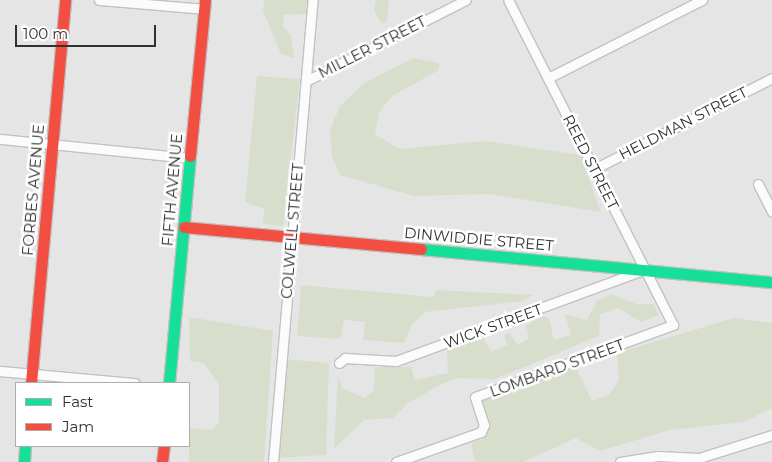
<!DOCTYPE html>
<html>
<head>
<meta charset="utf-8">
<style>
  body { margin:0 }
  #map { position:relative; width:772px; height:462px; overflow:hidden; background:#e6e5e6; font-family:Montserrat,sans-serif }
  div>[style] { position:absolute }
  .green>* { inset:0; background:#d7dfcc }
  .roads { filter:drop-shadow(1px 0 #c3c1c2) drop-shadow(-1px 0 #c3c1c2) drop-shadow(0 1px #c3c1c2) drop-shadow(0 -1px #c3c1c2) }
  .street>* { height:9px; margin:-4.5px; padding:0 4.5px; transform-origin:4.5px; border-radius:4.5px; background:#fbfbfb }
  .fast>* { height:11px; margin:-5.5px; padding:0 5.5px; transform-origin:5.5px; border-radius:5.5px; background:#16e098 }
  .jam>* { height:11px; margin:-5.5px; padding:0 5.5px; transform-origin:5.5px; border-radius:5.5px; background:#f24e42 }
  span { translate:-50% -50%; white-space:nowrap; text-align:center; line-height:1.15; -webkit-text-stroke:5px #fff; paint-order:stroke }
  .street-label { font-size:15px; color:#323132 }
  .legend { position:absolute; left:15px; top:382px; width:175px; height:65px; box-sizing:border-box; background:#fff; border:1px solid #adadad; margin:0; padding:6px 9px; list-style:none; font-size:15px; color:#323132 }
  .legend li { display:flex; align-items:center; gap:10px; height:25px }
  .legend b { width:25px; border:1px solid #adadad }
  .scale { position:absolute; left:15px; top:25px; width:141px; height:22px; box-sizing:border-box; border:2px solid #323132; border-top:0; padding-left:6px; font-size:15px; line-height:18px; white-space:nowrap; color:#323132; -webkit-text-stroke:4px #fff; paint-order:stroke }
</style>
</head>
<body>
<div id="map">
  <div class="green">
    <div style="clip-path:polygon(264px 0,307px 0,306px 14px,284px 15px,283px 27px,291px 35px,294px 58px,281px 54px,263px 11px)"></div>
    <div style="clip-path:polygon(376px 0,389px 0,387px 21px,381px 23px,374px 11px)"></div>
    <div style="clip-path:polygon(413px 58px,439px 63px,439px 70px,392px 96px,379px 113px,375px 134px,399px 149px,486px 141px,580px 155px,601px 212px,490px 194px,414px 196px,340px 175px,332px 157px,330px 130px,340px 106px,364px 83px)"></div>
    <div style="clip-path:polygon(257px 76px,300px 79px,283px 226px,263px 224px,264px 209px,245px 202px)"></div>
    <div style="clip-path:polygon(301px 285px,434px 297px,436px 290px,533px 295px,523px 301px,425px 312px,411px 325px,404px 343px,363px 340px,365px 322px,344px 320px,340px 339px,297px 336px)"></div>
    <div style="clip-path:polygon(612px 294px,636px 304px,653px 304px,659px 315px,641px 322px,618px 308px,600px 314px,599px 336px,495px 379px,457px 378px,440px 385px,408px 403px,393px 418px,364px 420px,334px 449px,338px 375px,342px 388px,365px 398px,374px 390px,375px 367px,411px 367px,415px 380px,448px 373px,447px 348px,484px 339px,491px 352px,507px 345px,504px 336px,509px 332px,518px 345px,529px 338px,526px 325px,543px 316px,549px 318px,554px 340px,571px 335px,565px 314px,587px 320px,597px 301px)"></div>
    <div style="clip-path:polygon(189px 317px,273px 331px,264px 462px,189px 462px,189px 428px,212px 430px,219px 423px,219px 384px,204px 363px,190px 361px)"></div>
    <div style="clip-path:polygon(734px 318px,772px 323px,772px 408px,744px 422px,670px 430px,600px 451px,576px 438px,523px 462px,475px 462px,471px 443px,481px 440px,488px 426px,482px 401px,576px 367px,592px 401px,609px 395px,619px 380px,617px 353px)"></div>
    <div style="clip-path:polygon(285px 359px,329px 363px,326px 455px,278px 458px)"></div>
  </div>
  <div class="roads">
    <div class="street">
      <div style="left:99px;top:0;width:105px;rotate:4.9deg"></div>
      <div style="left:548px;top:78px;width:173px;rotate:-26.9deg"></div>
      <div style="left:306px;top:81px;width:179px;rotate:-26.9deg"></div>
      <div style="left:0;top:139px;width:191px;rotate:5.7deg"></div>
      <div style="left:594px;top:169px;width:200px;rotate:-27.1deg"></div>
      <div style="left:758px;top:184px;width:31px;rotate:63deg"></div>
      <div style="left:339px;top:363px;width:8px;rotate:-40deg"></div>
      <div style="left:345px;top:358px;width:51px;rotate:3.4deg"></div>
      <div style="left:396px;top:361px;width:261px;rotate:-20.2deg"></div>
      <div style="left:0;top:371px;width:135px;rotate:5.1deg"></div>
      <div style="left:273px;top:462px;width:464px;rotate:-85.1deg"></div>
      <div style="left:396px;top:462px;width:90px;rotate:-19.4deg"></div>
      <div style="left:481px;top:432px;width:8px;rotate:-67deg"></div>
      <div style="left:484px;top:425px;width:29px;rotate:-108deg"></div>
      <div style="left:475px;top:397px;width:211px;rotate:-20deg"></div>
      <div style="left:673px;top:325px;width:364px;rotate:-116.9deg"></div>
      <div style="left:620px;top:462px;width:38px;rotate:-9deg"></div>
      <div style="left:658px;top:456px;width:41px;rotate:2.8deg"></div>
      <div style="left:699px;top:458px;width:77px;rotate:-17.5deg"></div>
    </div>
    <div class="fast">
      <div style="left:421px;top:249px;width:353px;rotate:5.4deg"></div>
      <div style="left:169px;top:383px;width:228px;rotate:-84.7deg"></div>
      <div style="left:24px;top:462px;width:16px;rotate:-86deg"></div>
    </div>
    <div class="jam">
      <div style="left:190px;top:156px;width:157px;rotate:-84.5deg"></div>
      <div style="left:184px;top:227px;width:238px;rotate:5.3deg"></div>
      <div style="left:31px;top:383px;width:385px;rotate:-84.9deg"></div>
      <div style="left:162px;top:462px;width:16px;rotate:-83deg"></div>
    </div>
  </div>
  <div class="street-label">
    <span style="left:372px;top:47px;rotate:-27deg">MILLER STREET</span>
    <span style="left:683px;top:123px;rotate:-27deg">HELDMAN STREET</span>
    <span style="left:591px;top:162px;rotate:63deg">REED STREET</span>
    <span style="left:33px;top:190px;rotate:-85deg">FORBES AVENUE</span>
    <span style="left:172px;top:190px;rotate:-85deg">FIFTH AVENUE</span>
    <span style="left:292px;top:231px;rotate:-85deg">COLWELL STREET</span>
    <span style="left:479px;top:239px;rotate:5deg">DINWIDDIE STREET</span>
    <span style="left:493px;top:326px;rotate:-20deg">WICK STREET</span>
    <span style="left:557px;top:368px;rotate:-20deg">LOMBARD STREET</span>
  </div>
  <ul class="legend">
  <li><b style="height:6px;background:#16e098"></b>Fast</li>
  <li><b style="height:6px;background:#f24e42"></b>Jam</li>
  </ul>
  <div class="scale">100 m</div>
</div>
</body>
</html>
